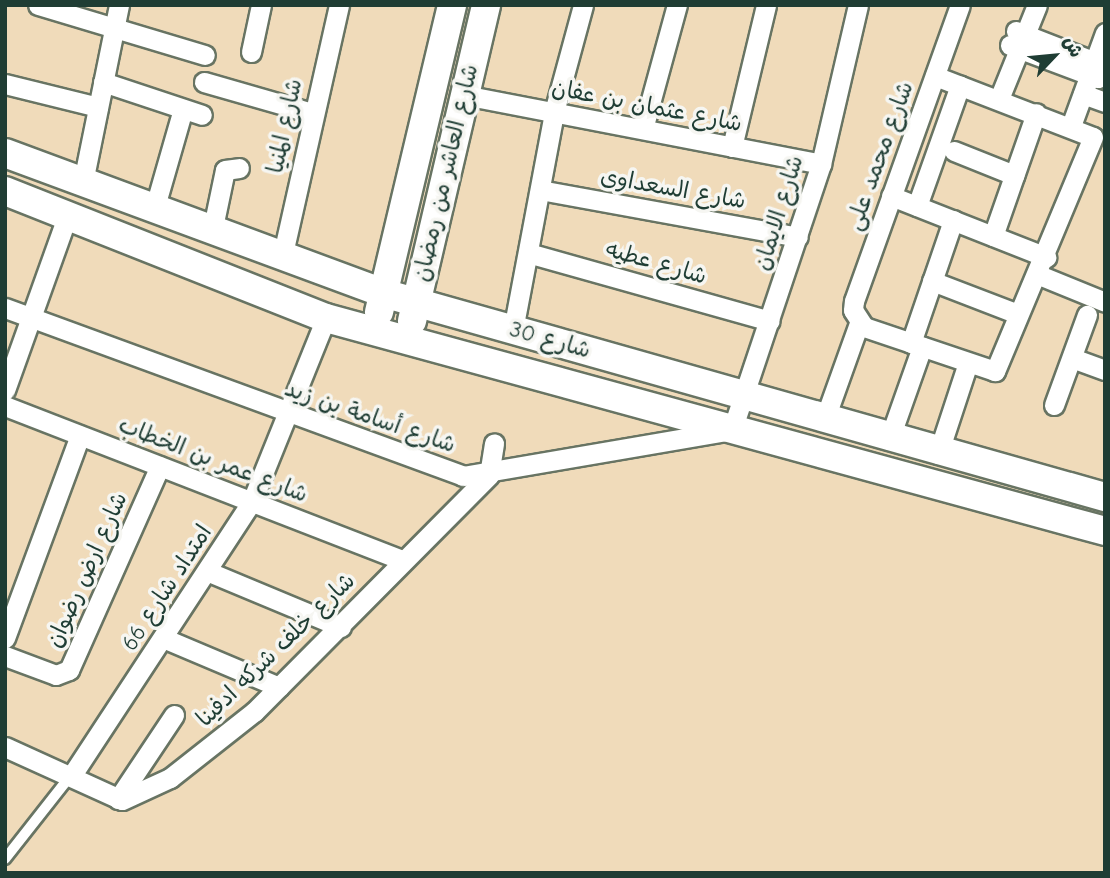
<!DOCTYPE html>
<html>
<head>
<meta charset="utf-8">
<style>
  body { margin:0 }
  #map { position:relative; width:1110px; height:878px; overflow:hidden; background:#f0dbba; font-family:"Comic Neue","Playpen Sans Arabic",sans-serif }
  div>[style] { position:absolute }
  .roads { filter:drop-shadow(2px 0 #687463) drop-shadow(-2px 0 #687463) drop-shadow(0 2px #687463) drop-shadow(0 -2px #687463) }
  .lane>* { height:10px; margin:-5px; padding:0 5px; transform-origin:5px; border-radius:5px; background:#fff }
  .street>* { height:19px; margin:-9.5px; padding:0 9.5px; transform-origin:9.5px; border-radius:9.5px; background:#fff }
  .secondary>* { height:28px; margin:-14px; padding:0 14px; transform-origin:14px; border-radius:14px; background:#fff }
  span { translate:-50% -50%; white-space:nowrap; text-align:center; line-height:1.15; -webkit-text-stroke:7px #f6f6f2; paint-order:stroke }
  .street-label { font-size:23px; color:#1f3d34 }
  .frame { position:absolute; inset:0; border:7px solid #1f3d34; pointer-events:none }
  .north { position:absolute; left:1019px; top:21px; width:70px; height:70px; -webkit-text-stroke:5px #f6f6f2; paint-order:stroke; rotate:64deg; font-size:19px; font-weight:700; line-height:28px; text-align:center; color:#1f3d34 }
  .north::after { content:''; display:block; margin:auto; width:24px; height:32px; background:#1f3d34; clip-path:polygon(50% 0,100% 100%,50% 72%,0 100%) }
</style>
</head>
<body>
<div id="map">
  <div class="roads">
    <div class="lane">
      <div style="left:5px;top:859px;width:107px;rotate:-51.8deg"></div>
    </div>
    <div class="street">
      <div style="left:38px;top:5px;width:174px;rotate:16.7deg"></div>
      <div style="left:1016px;top:31px;width:93px;rotate:21.3deg"></div>
      <div style="left:1010px;top:45px;width:94px;rotate:20.6deg"></div>
      <div style="left:251px;top:52px;width:48px;rotate:-78deg"></div>
      <div style="left:935px;top:76px;width:169px;rotate:21.1deg"></div>
      <div style="left:1093px;top:137px;width:254px;rotate:112.7deg"></div>
      <div style="left:995px;top:371px;width:138px;rotate:-161.4deg"></div>
      <div style="left:864px;top:327px;width:20px;rotate:-123deg"></div>
      <div style="left:853px;top:310px;width:9px;rotate:-84deg"></div>
      <div style="left:854px;top:301px;width:314px;rotate:-70.3deg"></div>
      <div style="left:103px;top:82px;width:104px;rotate:18.4deg"></div>
      <div style="left:204px;top:82px;width:112px;rotate:16deg"></div>
      <div style="left:5px;top:84px;width:96px;rotate:13.9deg"></div>
      <div style="left:1083px;top:94px;width:23px;rotate:20deg"></div>
      <div style="left:464px;top:95px;width:364px;rotate:10.9deg"></div>
      <div style="left:999px;top:99px;width:101px;rotate:-68deg"></div>
      <div style="left:1071px;top:126px;width:99px;rotate:-69.9deg"></div>
      <div style="left:643px;top:129px;width:129px;rotate:-74.7deg"></div>
      <div style="left:732px;top:147px;width:146px;rotate:-76.5deg"></div>
      <div style="left:954px;top:151px;width:65px;rotate:21.8deg"></div>
      <div style="left:83px;top:182px;width:181px;rotate:-78.5deg"></div>
      <div style="left:540px;top:190px;width:262px;rotate:10.3deg"></div>
      <div style="left:891px;top:196px;width:167px;rotate:21.5deg"></div>
      <div style="left:917px;top:206px;width:128px;rotate:-70.4deg"></div>
      <div style="left:154px;top:210px;width:105px;rotate:-74deg"></div>
      <div style="left:212px;top:232px;width:63px;rotate:-78.2deg"></div>
      <div style="left:225px;top:170px;width:14px;rotate:-8deg"></div>
      <div style="left:993px;top:236px;width:130px;rotate:-70.7deg"></div>
      <div style="left:528px;top:253px;width:251px;rotate:15.7deg"></div>
      <div style="left:282px;top:258px;width:259px;rotate:-77.3deg"></div>
      <div style="left:1039px;top:275px;width:71px;rotate:22.2deg"></div>
      <div style="left:932px;top:281px;width:84px;rotate:21deg"></div>
      <div style="left:5px;top:308px;width:488px;rotate:20.1deg"></div>
      <div style="left:463px;top:476px;width:273px;rotate:-9.7deg"></div>
      <div style="left:732px;top:430px;width:280px;rotate:-71.5deg"></div>
      <div style="left:821px;top:164px;width:163px;rotate:-76.9deg"></div>
      <div style="left:513px;top:330px;width:222px;rotate:-79.3deg"></div>
      <div style="left:554px;top:112px;width:111px;rotate:-74.8deg"></div>
      <div style="left:911px;top:343px;width:130px;rotate:-71.1deg"></div>
      <div style="left:1072px;top:358px;width:35px;rotate:20deg"></div>
      <div style="left:5px;top:390px;width:187px;rotate:-70.3deg"></div>
      <div style="left:1054px;top:405px;width:96px;rotate:-69.9deg"></div>
      <div style="left:5px;top:406px;width:427px;rotate:21.2deg"></div>
      <div style="left:824px;top:421px;width:104px;rotate:-70.3deg"></div>
      <div style="left:889px;top:440px;width:99px;rotate:-70.5deg"></div>
      <div style="left:938px;top:454px;width:96px;rotate:-71.8deg"></div>
      <div style="left:209px;top:572px;width:143px;rotate:22.6deg"></div>
      <div style="left:5px;top:638px;width:216px;rotate:-69.7deg"></div>
      <div style="left:163px;top:638px;width:126px;rotate:22.9deg"></div>
      <div style="left:5px;top:656px;width:54px;rotate:20.4deg"></div>
      <div style="left:56px;top:675px;width:14px;rotate:-21deg"></div>
      <div style="left:69px;top:670px;width:223px;rotate:-66deg"></div>
      <div style="left:5px;top:747px;width:128px;rotate:24.4deg"></div>
      <div style="left:122px;top:800px;width:53px;rotate:-24.6deg"></div>
      <div style="left:170px;top:778px;width:107px;rotate:-38.2deg"></div>
      <div style="left:254px;top:712px;width:334px;rotate:-45.2deg"></div>
      <div style="left:489px;top:475px;width:32px;rotate:-81deg"></div>
      <div style="left:72px;top:775px;width:328px;rotate:-56.7deg"></div>
      <div style="left:252px;top:501px;width:197px;rotate:-68deg"></div>
      <div style="left:118px;top:799px;width:101px;rotate:-56.3deg"></div>
    </div>
    <div class="secondary">
      <div style="left:5px;top:153px;width:403px;rotate:20.3deg"></div>
      <div style="left:383px;top:293px;width:750px;rotate:15.78deg"></div>
      <div style="left:5px;top:191px;width:345px;rotate:21.6deg"></div>
      <div style="left:326px;top:318px;width:808px;rotate:15.29deg"></div>
      <div style="left:379px;top:312px;width:316px;rotate:-76.6deg"></div>
      <div style="left:412px;top:321px;width:325px;rotate:-76.8deg"></div>
    </div>
  </div>
  <div class="street-label">
    <span style="left:647px;top:106px;rotate:11deg">شارع عثمان بن عفان</span>
    <span style="left:285px;top:126px;rotate:-78deg">شارع المنيا</span>
    <span style="left:880px;top:156px;rotate:-70deg">شارع محمد على</span>
    <span style="left:446px;top:173px;rotate:-77deg">شارع العاشر من رمضان</span>
    <span style="left:673px;top:189px;rotate:10deg">شارع السعداوى</span>
    <span style="left:779px;top:213px;rotate:-73deg">شارع الايمان</span>
    <span style="left:656px;top:263px;rotate:16deg">شارع عطيه</span>
    <span style="left:550px;top:340px;rotate:16deg">شارع 30</span>
    <span style="left:370px;top:417px;rotate:19deg">شارع أسامة بن زيد</span>
    <span style="left:213px;top:460px;rotate:21deg">شارع عمر بن الخطاب</span>
    <span style="left:87px;top:570px;rotate:-66deg">شارع ارض رضوان</span>
    <span style="left:167px;top:588px;rotate:-57deg">امتداد شارع 66</span>
    <span style="left:276px;top:650px;rotate:-44deg">شارع خلف شركه ادفينا</span>
  </div>
  <div class="frame"></div>
  <div class="north">ش</div>
</div>
</body>
</html>
